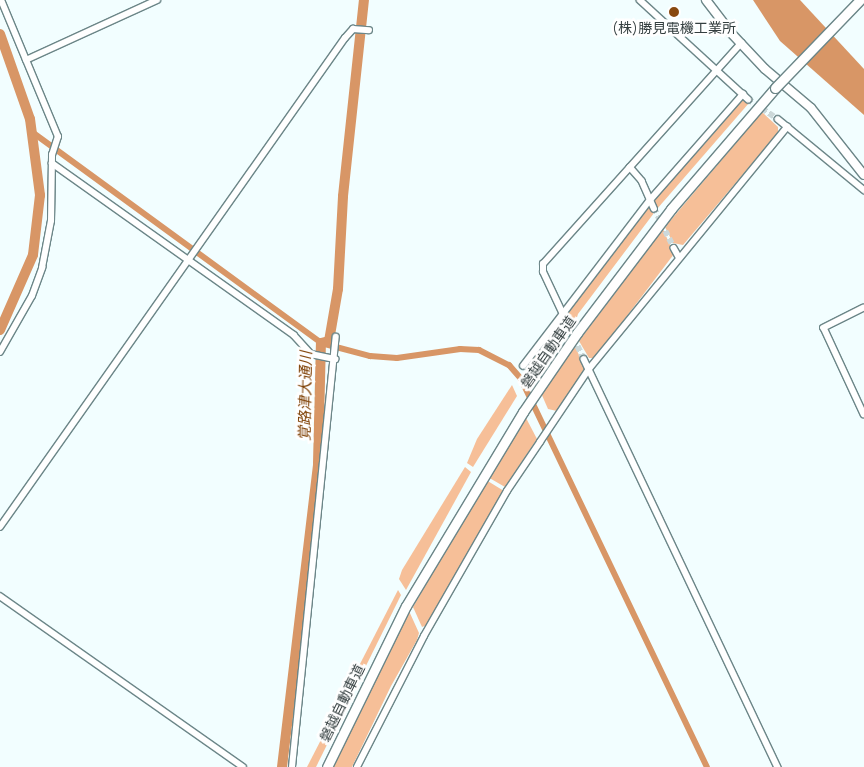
<!DOCTYPE html>
<html>
<head>
<meta charset="utf-8">
<style>
  body { margin:0 }
  #map { position:relative; width:864px; height:767px; overflow:hidden; background:#f2feff; font-family:Manrope,"Noto Sans JP",sans-serif }
  div>[style] { position:absolute }
  .forest>* { inset:0; background:#f6bf98 }
  .water>* { inset:0; background:#d89666 }
  .canal>* { height:6px; margin:-3px; padding:0 3px; transform-origin:3px; border-radius:3px; background:#d89666 }
  .river>* { height:10px; margin:-5px; padding:0 5px; transform-origin:5px; border-radius:5px; background:#d89666 }
  .minor-tunnel>* { height:5.5px; margin-top:-2.75px; transform-origin:0; background:repeating-linear-gradient(90deg,#ccd8d9 0 5.5px,transparent 0 8.5px) }
  .roads { filter:drop-shadow(1px 0 #6c8688) drop-shadow(-1px 0 #6c8688) drop-shadow(0 1px #6c8688) drop-shadow(0 -1px #6c8688) }
  .minor>* { height:5.5px; margin:-2.75px; padding:0 2.75px; transform-origin:2.75px; border-radius:2.75px; background:#fff }
  .major>* { height:8px; margin:-4px; padding:0 4px; transform-origin:4px; border-radius:4px; background:#fff }
  .highway>* { height:9px; margin:-4.5px; padding:0 4.5px; transform-origin:4.5px; border-radius:4.5px; background:#fff }
  .bridges { filter:drop-shadow(1px 0 #6c8688) drop-shadow(-1px 0 #6c8688) drop-shadow(0 1px #6c8688) drop-shadow(0 -1px #6c8688) }
  .highway-bridge>* { height:9px; margin:-4.5px; padding:0 4.5px; transform-origin:4.5px; border-radius:4.5px; background:#fff }
  .dots>* { width:14px; height:14px; translate:-50% -50%; box-sizing:border-box; border:2px solid #fff; border-radius:50% }
  span { translate:-50% -50%; white-space:nowrap; text-align:center; line-height:1.15; -webkit-text-stroke:5px #fff; paint-order:stroke }
  .poi-label { font-size:14px; color:#343f40 }
  .street-label { font-size:14px; color:#343f40 }
  .water-label { font-size:15px; color:#804308; font-style:italic }
</style>
</head>
<body>
<div id="map">
  <div class="forest">
    <div style="clip-path:polygon(743px 98px,749px 103px,657px 209px,652px 199px)"></div>
    <div style="clip-path:polygon(762px 112px,778px 127px,778px 133px,683px 245px,673px 243px,665px 227px)"></div>
    <div style="clip-path:polygon(650px 202px,654px 213px,578px 314px,574px 327px,568px 311px)"></div>
    <div style="clip-path:polygon(663px 229px,674px 254px,595px 358px,589px 358px,579px 341px)"></div>
    <div style="clip-path:polygon(560px 319px,568px 334px,532px 377px,524px 367px)"></div>
    <div style="clip-path:polygon(575px 346px,586px 371px,557px 411px,548px 409px,541px 393px)"></div>
    <div style="clip-path:polygon(512px 385px,517px 396px,473px 467px,467px 463px,477px 439px)"></div>
    <div style="clip-path:polygon(525px 416px,537px 439px,505px 487px,486px 476px)"></div>
    <div style="clip-path:polygon(465px 467px,471px 472px,406px 590px,399px 579px,402px 570px)"></div>
    <div style="clip-path:polygon(486px 480px,504px 491px,427px 625px,422px 627px,413px 607px)"></div>
    <div style="clip-path:polygon(398px 590px,401px 595px,316px 767px,307px 767px)"></div>
    <div style="clip-path:polygon(409px 611px,419px 633px,417px 640px,391px 686px,352px 767px,331px 767px)"></div>
  </div>
  <div class="water">
    <div style="clip-path:polygon(753px 0,800px 0,864px 69px,864px 115px,780px 41px)"></div>
  </div>
  <div class="canal">
    <div style="left:32px;top:132px;width:358px;rotate:36.1deg"></div>
    <div style="left:321px;top:343px;width:51px;rotate:14.9deg"></div>
    <div style="left:370px;top:356px;width:27px;rotate:4deg"></div>
    <div style="left:397px;top:358px;width:64px;rotate:-8.1deg"></div>
    <div style="left:460px;top:349px;width:19px;rotate:3deg"></div>
    <div style="left:479px;top:350px;width:34px;rotate:27deg"></div>
    <div style="left:509px;top:365px;width:18px;rotate:49deg"></div>
    <div style="left:521px;top:379px;width:430px;rotate:64.4deg"></div>
  </div>
  <div class="river">
    <div style="left:0;top:34px;width:90px;rotate:70.6deg"></div>
    <div style="left:30px;top:119px;width:77px;rotate:82.5deg"></div>
    <div style="left:40px;top:195px;width:60px;rotate:96.7deg"></div>
    <div style="left:33px;top:255px;width:82px;rotate:113.7deg"></div>
    <div style="left:282px;top:767px;width:306px;rotate:-83.2deg"></div>
    <div style="left:318px;top:463px;width:120px;rotate:-88.6deg"></div>
    <div style="left:321px;top:343px;width:8px;rotate:-14deg"></div>
    <div style="left:329px;top:341px;width:53px;rotate:-80.2deg"></div>
    <div style="left:338px;top:289px;width:93px;rotate:-86.9deg"></div>
    <div style="left:343px;top:196px;width:197px;rotate:-83.9deg"></div>
  </div>
  <div class="minor-tunnel">
    <div style="left:748px;top:99px;width:36px;rotate:34deg"></div>
    <div style="left:654px;top:208px;width:45px;rotate:63.4deg"></div>
    <div style="left:567px;top:323px;width:40px;rotate:65deg"></div>
  </div>
  <div class="roads">
    <div class="minor">
      <div style="left:640px;top:0;width:147px;rotate:42.5deg"></div>
      <div style="left:26px;top:60px;width:144px;rotate:-24.6deg"></div>
      <div style="left:778px;top:119px;width:112px;rotate:39.5deg"></div>
      <div style="left:52px;top:163px;width:297px;rotate:35.4deg"></div>
      <div style="left:294px;top:335px;width:25px;rotate:48deg"></div>
      <div style="left:311px;top:354px;width:25px;rotate:12deg"></div>
      <div style="left:630px;top:167px;width:18px;rotate:49deg"></div>
      <div style="left:642px;top:181px;width:30px;rotate:66deg"></div>
      <div style="left:674px;top:248px;width:10px;rotate:61deg"></div>
      <div style="left:864px;top:308px;width:45px;rotate:153.4deg"></div>
      <div style="left:824px;top:328px;width:95px;rotate:65.1deg"></div>
      <div style="left:567px;top:323px;width:56px;rotate:-115.2deg"></div>
      <div style="left:543px;top:272px;width:8px;rotate:-90deg"></div>
      <div style="left:543px;top:264px;width:297px;rotate:-48.1deg"></div>
      <div style="left:0;top:352px;width:64px;rotate:-60.3deg"></div>
      <div style="left:32px;top:296px;width:30px;rotate:-70deg"></div>
      <div style="left:42px;top:268px;width:48px;rotate:-79.2deg"></div>
      <div style="left:51px;top:221px;width:66px;rotate:-89.1deg"></div>
      <div style="left:52px;top:155px;width:19px;rotate:-72deg"></div>
      <div style="left:58px;top:137px;width:148px;rotate:-112.6deg"></div>
      <div style="left:584px;top:359px;width:452px;rotate:64.6deg"></div>
      <div style="left:523px;top:366px;width:209px;rotate:-52.6deg"></div>
      <div style="left:650px;top:200px;width:141px;rotate:-48.7deg"></div>
      <div style="left:0;top:527px;width:598px;rotate:-54.8deg"></div>
      <div style="left:345px;top:38px;width:12px;rotate:-48deg"></div>
      <div style="left:353px;top:29px;width:16px;rotate:4deg"></div>
      <div style="left:0;top:596px;width:297px;rotate:35.1deg"></div>
      <div style="left:292px;top:767px;width:432px;rotate:-84.2deg"></div>
      <div style="left:357px;top:767px;width:147px;rotate:-62.9deg"></div>
      <div style="left:424px;top:636px;width:167px;rotate:-60.2deg"></div>
      <div style="left:507px;top:491px;width:59px;rotate:-56deg"></div>
      <div style="left:540px;top:442px;width:88px;rotate:-56.1deg"></div>
      <div style="left:589px;top:369px;width:313px;rotate:-50.7deg"></div>
    </div>
    <div class="major">
      <div style="left:706px;top:0;width:43px;rotate:52.6deg"></div>
      <div style="left:732px;top:34px;width:48px;rotate:46.7deg"></div>
      <div style="left:765px;top:69px;width:60px;rotate:40.3deg"></div>
      <div style="left:811px;top:108px;width:85px;rotate:51.7deg"></div>
    </div>
    <div class="highway">
      <div style="left:327px;top:767px;width:179px;rotate:-63.9deg"></div>
      <div style="left:406px;top:606px;width:227px;rotate:-58.9deg"></div>
      <div style="left:523px;top:412px;width:96px;rotate:-55.6deg"></div>
      <div style="left:577px;top:333px;width:156px;rotate:-52.8deg"></div>
      <div style="left:671px;top:209px;width:160px;rotate:-49.3deg"></div>
    </div>
  </div>
  <div class="bridges">
    <div class="highway-bridge">
      <div style="left:775px;top:88px;width:122px;rotate:-46deg"></div>
    </div>
  </div>
  <div class="dots">
    <div style="left:674px;top:12px;background:#884910"></div>
  </div>
  <div class="poi-label">
    <span style="left:674px;top:28px">(株)勝見電機工業所</span>
  </div>
  <div class="street-label">
    <span style="left:548px;top:352px;rotate:-55deg">磐越自動車道</span>
    <span style="left:342px;top:703px;rotate:-64deg">磐越自動車道</span>
  </div>
  <div class="water-label">
    <span style="left:305px;top:396px;rotate:-89deg">覚路津大通川</span>
  </div>
</div>
</body>
</html>
